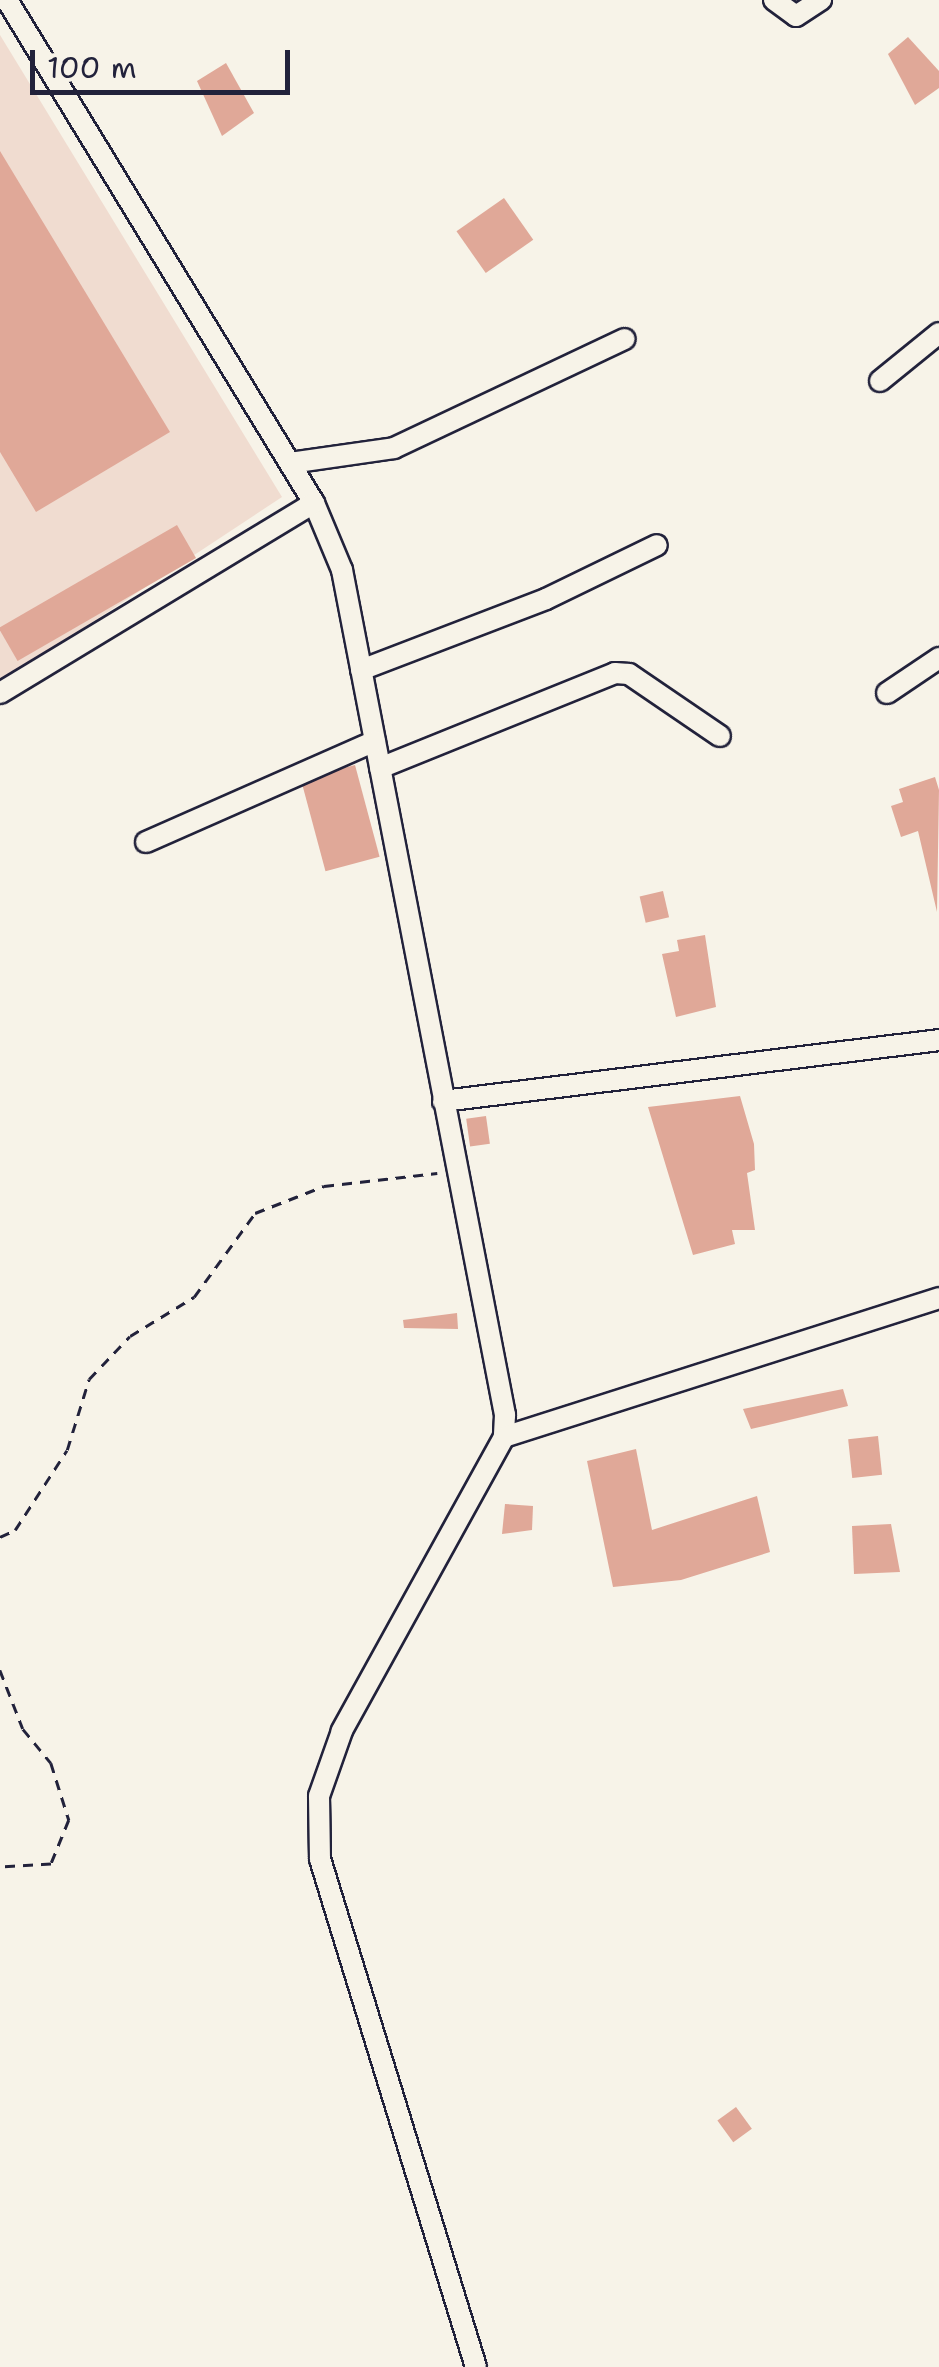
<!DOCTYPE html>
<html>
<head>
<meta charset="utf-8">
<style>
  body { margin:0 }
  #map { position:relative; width:939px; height:2367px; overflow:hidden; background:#f7f3e8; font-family:"Shantell Sans",sans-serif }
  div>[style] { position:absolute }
  .built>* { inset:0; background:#f0dcd0 }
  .building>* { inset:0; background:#e0a898; transform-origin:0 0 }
  .path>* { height:2.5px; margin-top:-1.25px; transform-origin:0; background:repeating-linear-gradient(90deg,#22223b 0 10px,transparent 0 18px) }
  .roads { filter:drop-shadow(2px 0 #22223b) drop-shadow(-2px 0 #22223b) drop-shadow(0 2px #22223b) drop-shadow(0 -2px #22223b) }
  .street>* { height:20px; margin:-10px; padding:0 10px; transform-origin:10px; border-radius:10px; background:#f7f3e8 }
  span { translate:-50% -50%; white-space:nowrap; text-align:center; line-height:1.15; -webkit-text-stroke:9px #f7f3e8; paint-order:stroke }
  .scale { position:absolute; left:30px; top:50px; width:260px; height:45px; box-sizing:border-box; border:5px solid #22223b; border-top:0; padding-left:12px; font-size:30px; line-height:35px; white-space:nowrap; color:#22223b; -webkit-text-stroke:8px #f7f3e8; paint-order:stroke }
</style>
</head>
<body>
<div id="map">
  <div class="built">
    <div style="clip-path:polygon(0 35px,282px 497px,0 683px)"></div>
  </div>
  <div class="building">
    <div style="clip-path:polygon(908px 37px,939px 71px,939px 88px,915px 105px,888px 54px)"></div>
    <div style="clip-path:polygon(226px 63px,254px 113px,222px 136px,197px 81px)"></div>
    <div style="clip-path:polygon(0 151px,170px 432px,36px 512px,0 452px)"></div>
    <div style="left:504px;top:198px;width:51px;height:58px;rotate:55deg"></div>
    <div style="left:177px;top:525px;width:38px;height:206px;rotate:60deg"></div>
    <div style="left:355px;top:765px;width:95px;height:56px;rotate:75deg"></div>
    <div style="clip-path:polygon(935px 777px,939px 790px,937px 912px,918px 831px,901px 837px,891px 806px,903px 802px,899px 789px)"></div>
    <div style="left:663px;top:891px;width:27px;height:24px;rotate:77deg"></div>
    <div style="clip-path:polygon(705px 935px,716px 1007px,676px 1017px,662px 954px,679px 951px,677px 940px)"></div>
    <div style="clip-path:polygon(740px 1096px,754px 1144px,755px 1170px,747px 1173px,755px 1230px,732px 1230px,735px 1244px,693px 1255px,648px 1107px)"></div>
    <div style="left:486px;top:1116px;width:28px;height:20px;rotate:82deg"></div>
    <div style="clip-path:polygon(457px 1313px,458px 1329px,404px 1328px,403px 1320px)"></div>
    <div style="clip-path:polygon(843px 1389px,848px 1406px,751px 1429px,743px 1409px)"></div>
    <div style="left:878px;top:1436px;width:39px;height:30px;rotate:84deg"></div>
    <div style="clip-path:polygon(636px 1449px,652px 1530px,757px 1496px,770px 1552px,681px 1580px,613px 1587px,587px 1461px)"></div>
    <div style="clip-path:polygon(505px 1504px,533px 1506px,532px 1530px,502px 1534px)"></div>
    <div style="clip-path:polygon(891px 1524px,900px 1572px,854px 1574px,852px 1526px)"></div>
    <div style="left:736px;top:2107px;width:27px;height:23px;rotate:54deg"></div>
  </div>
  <div class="path">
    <div style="left:0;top:1537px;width:17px;rotate:-25deg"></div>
    <div style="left:15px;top:1530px;width:95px;rotate:-57deg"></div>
    <div style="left:67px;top:1450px;width:74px;rotate:-72.8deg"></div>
    <div style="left:89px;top:1379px;width:59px;rotate:-46.4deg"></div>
    <div style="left:130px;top:1336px;width:75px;rotate:-31.4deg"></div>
    <div style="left:194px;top:1297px;width:104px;rotate:-54deg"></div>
    <div style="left:255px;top:1213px;width:74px;rotate:-21.4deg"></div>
    <div style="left:324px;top:1186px;width:114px;rotate:-6.6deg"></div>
    <div style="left:0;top:1670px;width:63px;rotate:68.7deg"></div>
    <div style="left:23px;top:1729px;width:44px;rotate:50.5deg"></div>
    <div style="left:51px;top:1763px;width:60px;rotate:72.5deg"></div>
    <div style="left:69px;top:1820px;width:48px;rotate:112.2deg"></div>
    <div style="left:51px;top:1864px;width:51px;rotate:176.6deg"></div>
  </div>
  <div class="roads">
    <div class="street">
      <div style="left:7px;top:0;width:589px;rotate:58.6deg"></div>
      <div style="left:314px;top:503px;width:73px;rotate:67.3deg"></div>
      <div style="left:342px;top:570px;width:861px;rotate:79.08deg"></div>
      <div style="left:505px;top:1415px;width:22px;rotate:93deg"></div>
      <div style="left:504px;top:1437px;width:336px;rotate:118.9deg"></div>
      <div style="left:342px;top:1731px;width:69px;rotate:109.5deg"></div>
      <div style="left:319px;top:1796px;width:63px;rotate:89.1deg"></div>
      <div style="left:320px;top:1859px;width:531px;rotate:72.93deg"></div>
      <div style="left:774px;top:0;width:27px;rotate:36deg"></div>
      <div style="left:796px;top:16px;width:30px;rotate:-33deg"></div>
      <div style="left:880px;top:381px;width:76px;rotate:-39.1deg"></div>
      <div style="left:290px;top:463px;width:105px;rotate:-8.2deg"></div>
      <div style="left:394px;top:448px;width:255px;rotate:-25.3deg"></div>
      <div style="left:361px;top:670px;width:198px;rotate:-21deg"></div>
      <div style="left:546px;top:599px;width:123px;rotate:-25.9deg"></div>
      <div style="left:0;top:693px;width:367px;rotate:-31.2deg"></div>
      <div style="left:887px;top:693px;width:63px;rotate:-33.9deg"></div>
      <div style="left:380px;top:768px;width:253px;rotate:-22deg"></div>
      <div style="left:615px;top:673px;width:14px;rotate:4deg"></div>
      <div style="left:629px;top:674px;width:110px;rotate:34.3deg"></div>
      <div style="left:146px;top:842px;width:250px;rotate:-23.8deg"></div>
      <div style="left:443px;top:1101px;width:500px;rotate:-7deg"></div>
      <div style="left:504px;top:1437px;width:457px;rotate:-17.7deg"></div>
    </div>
  </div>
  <div class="scale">100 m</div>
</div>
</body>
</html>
